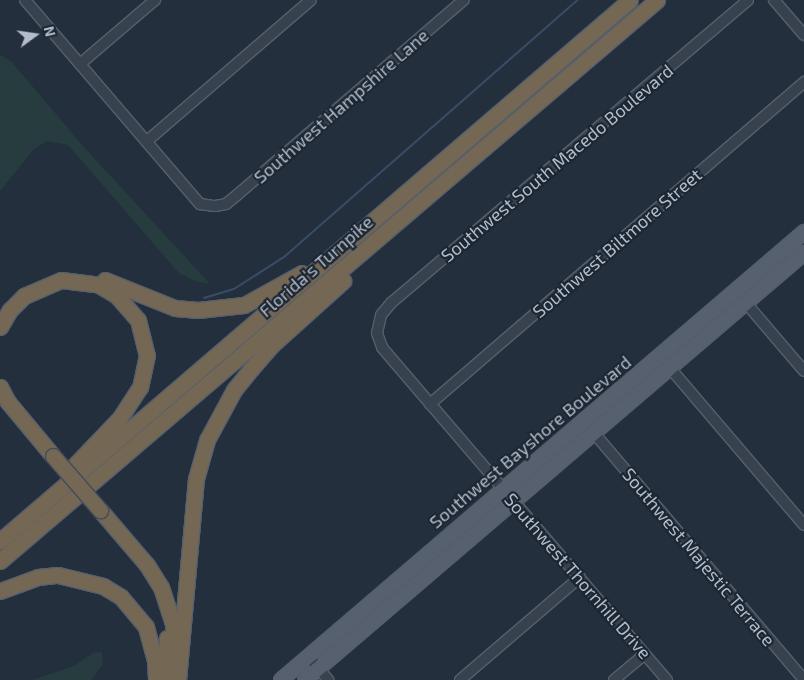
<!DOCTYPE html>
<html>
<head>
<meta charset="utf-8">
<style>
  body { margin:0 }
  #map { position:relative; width:804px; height:680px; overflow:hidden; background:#242f3e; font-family:"Exo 2",sans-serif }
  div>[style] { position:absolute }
  .green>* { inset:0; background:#263c3f }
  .stream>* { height:2px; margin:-1px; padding:0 1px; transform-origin:1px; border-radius:1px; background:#394c67 }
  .roads { filter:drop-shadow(1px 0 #565f6c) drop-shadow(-1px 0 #565f6c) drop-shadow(0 1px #565f6c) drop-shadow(0 -1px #565f6c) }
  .minor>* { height:10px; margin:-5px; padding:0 5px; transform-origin:5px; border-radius:5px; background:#38414e }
  .major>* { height:14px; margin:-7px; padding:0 7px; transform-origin:7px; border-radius:7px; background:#56606e }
  .highway>* { height:15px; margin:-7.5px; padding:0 7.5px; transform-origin:7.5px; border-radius:7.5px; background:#746855 }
  .bridges { filter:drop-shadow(1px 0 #434c59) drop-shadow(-1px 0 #434c59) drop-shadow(0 1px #434c59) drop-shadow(0 -1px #434c59) }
  .highway-bridge>* { height:15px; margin:-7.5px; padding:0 7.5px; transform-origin:7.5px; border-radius:7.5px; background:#746855 }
  span { translate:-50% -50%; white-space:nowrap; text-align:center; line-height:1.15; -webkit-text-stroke:4.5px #1d2633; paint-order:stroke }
  .street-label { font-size:18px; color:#b4bcc9 }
  .north { position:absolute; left:10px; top:10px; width:50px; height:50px; -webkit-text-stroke:4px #1d2633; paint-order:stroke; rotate:76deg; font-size:14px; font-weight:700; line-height:20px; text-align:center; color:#b4bcc9 }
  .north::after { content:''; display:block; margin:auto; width:18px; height:22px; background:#b4bcc9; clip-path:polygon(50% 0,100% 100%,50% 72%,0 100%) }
</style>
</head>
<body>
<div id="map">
  <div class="green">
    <div style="clip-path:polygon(0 55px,11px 61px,83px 146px,210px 284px,195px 281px,179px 273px,68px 145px,47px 141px,34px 149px,0 191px)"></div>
    <div style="clip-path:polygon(102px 652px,103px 664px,91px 680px,32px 680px,74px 666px,93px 653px)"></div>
  </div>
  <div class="stream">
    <div style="left:204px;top:298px;width:31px;rotate:-17deg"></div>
    <div style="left:234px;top:289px;width:59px;rotate:-32.6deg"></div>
    <div style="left:284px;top:257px;width:390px;rotate:-41.2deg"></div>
  </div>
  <div class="roads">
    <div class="minor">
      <div style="left:25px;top:0;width:269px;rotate:49.4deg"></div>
      <div style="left:200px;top:204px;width:15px;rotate:8deg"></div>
      <div style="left:215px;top:206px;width:11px;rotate:-10deg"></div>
      <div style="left:226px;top:204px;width:14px;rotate:-39deg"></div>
      <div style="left:237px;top:195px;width:299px;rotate:-40.7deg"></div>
      <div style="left:774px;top:0;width:46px;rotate:49.4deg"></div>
      <div style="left:80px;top:64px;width:99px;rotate:-40.5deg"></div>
      <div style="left:147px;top:141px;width:216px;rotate:-40.7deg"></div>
      <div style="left:746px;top:303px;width:89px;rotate:49.5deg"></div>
      <div style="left:670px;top:368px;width:206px;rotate:49.5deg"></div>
      <div style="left:430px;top:404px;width:494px;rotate:-40.7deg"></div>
      <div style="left:594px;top:433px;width:324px;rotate:49.6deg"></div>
      <div style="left:309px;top:657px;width:30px;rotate:50deg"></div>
      <div style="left:460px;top:680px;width:158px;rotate:-40.6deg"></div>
      <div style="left:614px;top:680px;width:40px;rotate:-40deg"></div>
      <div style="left:667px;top:680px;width:438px;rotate:-130.6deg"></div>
      <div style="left:382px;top:347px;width:15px;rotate:-110deg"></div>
      <div style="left:377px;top:333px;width:18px;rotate:-77deg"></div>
      <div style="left:381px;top:315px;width:16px;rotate:-50deg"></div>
      <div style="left:391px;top:303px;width:468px;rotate:-40.3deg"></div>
    </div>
    <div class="major">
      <div style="left:281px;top:680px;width:689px;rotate:-40.58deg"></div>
      <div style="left:305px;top:680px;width:657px;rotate:-40.55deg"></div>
    </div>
    <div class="highway">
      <div style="left:105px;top:280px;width:75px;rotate:21.8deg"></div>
      <div style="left:175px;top:308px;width:23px;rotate:5deg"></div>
      <div style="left:198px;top:310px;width:46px;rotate:-6.2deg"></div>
      <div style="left:244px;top:305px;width:66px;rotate:-28.9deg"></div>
      <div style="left:0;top:327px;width:20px;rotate:-60deg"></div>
      <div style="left:10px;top:310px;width:20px;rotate:-45deg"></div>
      <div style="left:24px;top:296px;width:40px;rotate:-23.4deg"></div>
      <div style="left:61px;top:280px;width:38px;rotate:7deg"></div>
      <div style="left:99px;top:285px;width:21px;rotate:31deg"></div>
      <div style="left:117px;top:296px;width:32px;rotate:49deg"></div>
      <div style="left:138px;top:320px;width:36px;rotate:76deg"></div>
      <div style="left:147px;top:355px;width:33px;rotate:102deg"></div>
      <div style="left:140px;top:387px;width:37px;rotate:123deg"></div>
      <div style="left:120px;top:418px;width:65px;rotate:133.8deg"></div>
      <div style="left:0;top:387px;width:17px;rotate:62deg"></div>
      <div style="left:8px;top:402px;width:70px;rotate:50.2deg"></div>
      <div style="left:100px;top:510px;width:72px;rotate:49.5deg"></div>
      <div style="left:147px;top:565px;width:26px;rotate:58deg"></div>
      <div style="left:161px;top:587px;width:38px;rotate:72deg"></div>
      <div style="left:173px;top:623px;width:28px;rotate:86deg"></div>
      <div style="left:0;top:541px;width:830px;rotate:-40.65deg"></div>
      <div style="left:0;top:561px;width:864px;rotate:-40.49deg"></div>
      <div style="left:0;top:591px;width:40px;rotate:-20.2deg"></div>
      <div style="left:38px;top:577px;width:20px;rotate:-6deg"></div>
      <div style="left:58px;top:575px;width:46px;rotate:13.7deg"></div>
      <div style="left:103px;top:586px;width:21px;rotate:31deg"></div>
      <div style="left:121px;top:597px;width:39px;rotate:50deg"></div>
      <div style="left:146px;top:627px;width:34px;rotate:75deg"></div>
      <div style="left:155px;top:660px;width:20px;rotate:87deg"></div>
      <div style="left:165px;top:680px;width:42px;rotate:-87.3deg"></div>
      <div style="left:178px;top:680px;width:202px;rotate:-84.9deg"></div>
      <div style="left:196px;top:479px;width:41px;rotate:-74.2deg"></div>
      <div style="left:207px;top:440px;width:57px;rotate:-61.6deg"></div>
      <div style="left:234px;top:390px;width:27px;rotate:-51deg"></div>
      <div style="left:251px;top:369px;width:32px;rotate:-49deg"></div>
      <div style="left:272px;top:345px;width:96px;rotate:-42deg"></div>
    </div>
  </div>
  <div class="bridges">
    <div class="highway-bridge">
      <div style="left:53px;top:456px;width:72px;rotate:49deg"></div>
    </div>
  </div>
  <div class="street-label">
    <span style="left:341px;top:106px;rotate:-41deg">Southwest Hampshire Lane</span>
    <span style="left:557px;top:163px;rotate:-40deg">Southwest South Macedo Boulevard</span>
    <span style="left:617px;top:243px;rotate:-41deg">Southwest Biltmore Street</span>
    <span style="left:316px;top:266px;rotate:-41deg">Florida's Turnpike</span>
    <span style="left:530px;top:442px;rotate:-40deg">Southwest Bayshore Boulevard</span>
    <span style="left:699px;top:557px;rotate:50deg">Southwest Majestic Terrace</span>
    <span style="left:578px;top:576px;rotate:49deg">Southwest Thornhill Drive</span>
  </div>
  <div class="north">N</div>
</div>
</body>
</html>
